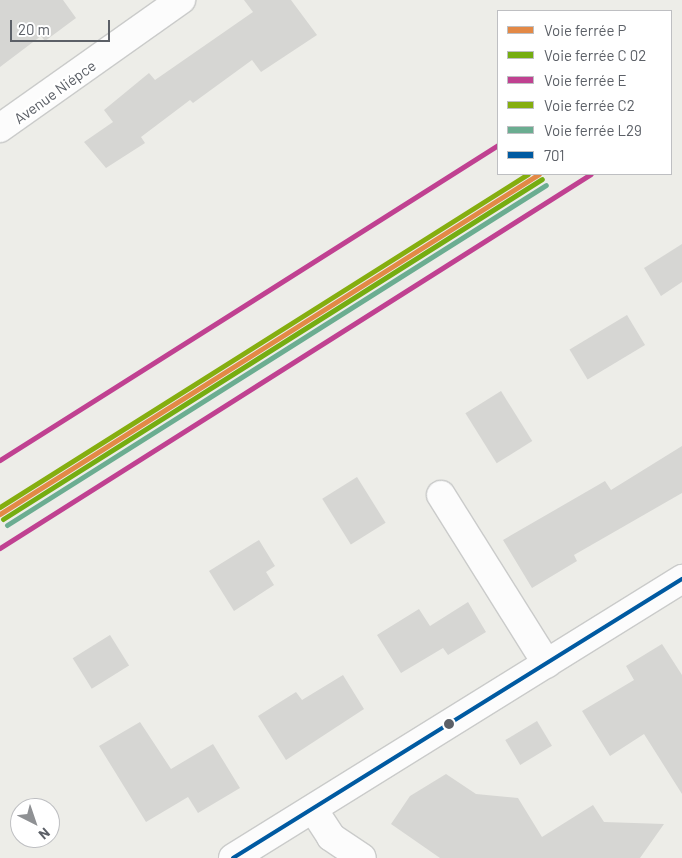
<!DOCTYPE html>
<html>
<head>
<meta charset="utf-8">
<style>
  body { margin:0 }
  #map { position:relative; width:682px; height:858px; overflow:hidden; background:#edede8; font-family:Barlow,sans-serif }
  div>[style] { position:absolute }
  .building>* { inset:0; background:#d6d6d3; transform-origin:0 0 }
  .roads { filter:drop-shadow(1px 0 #cacbca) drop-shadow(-1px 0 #cacbca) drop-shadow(0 1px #cacbca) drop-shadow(0 -1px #cacbca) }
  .street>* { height:28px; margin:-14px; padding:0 14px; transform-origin:14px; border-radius:14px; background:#fcfcfc }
  .bus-1>* { height:4px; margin:-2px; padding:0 2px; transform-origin:2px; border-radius:2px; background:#005aa1 }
  .rail-1>* { height:5px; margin:-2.5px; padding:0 2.5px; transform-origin:2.5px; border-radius:2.5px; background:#e38946 }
  .rail-2>* { height:5px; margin:-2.5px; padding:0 2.5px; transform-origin:2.5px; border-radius:2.5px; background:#75ad11 }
  .rail-3>* { height:5px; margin:-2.5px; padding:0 2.5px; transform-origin:2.5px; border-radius:2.5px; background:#c04191 }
  .rail-4>* { height:5px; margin:-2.5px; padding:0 2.5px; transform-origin:2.5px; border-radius:2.5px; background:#85ae0f }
  .rail-5>* { height:5px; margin:-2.5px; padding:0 2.5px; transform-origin:2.5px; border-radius:2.5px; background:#6bad91 }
  .dots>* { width:14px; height:14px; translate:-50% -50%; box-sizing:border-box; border:2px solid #fff; border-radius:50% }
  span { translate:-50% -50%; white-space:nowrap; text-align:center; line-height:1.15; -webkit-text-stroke:5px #fff; paint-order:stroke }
  .street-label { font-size:15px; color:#5c6067 }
  .legend { position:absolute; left:497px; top:10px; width:175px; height:165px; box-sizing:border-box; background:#fff; border:1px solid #bebfc2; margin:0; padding:6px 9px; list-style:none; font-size:15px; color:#5c6067 }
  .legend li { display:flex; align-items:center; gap:10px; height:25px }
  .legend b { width:25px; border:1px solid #bebfc2 }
  .north { position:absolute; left:10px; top:798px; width:50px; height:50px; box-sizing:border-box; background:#fff; border:1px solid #bebfc2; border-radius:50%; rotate:139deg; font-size:14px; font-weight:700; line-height:20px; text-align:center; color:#5c6067 }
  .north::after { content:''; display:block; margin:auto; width:18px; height:22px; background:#8f9194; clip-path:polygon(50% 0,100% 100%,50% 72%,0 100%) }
  .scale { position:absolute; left:10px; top:20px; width:100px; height:22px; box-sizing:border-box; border:2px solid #5c6067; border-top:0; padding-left:6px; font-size:15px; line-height:18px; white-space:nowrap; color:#5c6067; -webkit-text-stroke:4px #fff; paint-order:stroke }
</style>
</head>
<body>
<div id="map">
  <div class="building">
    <div style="clip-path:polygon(0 0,63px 0,76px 18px,45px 41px,41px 36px,0 67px)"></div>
    <div style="clip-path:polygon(244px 0,291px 0,317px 35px,261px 72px,252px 60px,193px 103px,190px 100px,141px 137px,145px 143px,106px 168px,84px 142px,113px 122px,104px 110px,149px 73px,155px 80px,253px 12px)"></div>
    <div style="clip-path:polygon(682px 244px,682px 282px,661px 296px,644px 268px)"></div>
    <div style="left:627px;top:315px;width:35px;height:67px;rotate:59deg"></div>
    <div style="left:501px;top:391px;width:59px;height:42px;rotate:58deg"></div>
    <div style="clip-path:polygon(682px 446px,682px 493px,574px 555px,577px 561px,532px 588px,503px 540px,605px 481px,611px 490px)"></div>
    <div style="left:357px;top:477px;width:54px;height:41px;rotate:58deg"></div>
    <div style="clip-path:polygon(259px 540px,275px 566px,266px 572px,274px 585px,234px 611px,209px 571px)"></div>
    <div style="clip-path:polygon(468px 602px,486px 632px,448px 655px,443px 648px,401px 673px,377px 635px,419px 609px,430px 626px)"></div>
    <div style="left:110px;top:635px;width:36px;height:44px;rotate:58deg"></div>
    <div style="clip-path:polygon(662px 644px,682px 675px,682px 794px,644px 734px,610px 756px,582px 711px,634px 680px,626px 666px)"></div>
    <div style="clip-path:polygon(343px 675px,364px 709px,286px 760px,258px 716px,296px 692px,302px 700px)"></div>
    <div style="left:537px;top:721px;width:29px;height:37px;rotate:59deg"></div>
    <div style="clip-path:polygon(140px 722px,171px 769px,213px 744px,240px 788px,198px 813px,188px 797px,146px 822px,99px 746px)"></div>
    <div style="clip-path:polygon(446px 774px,476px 794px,518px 798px,542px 837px,593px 805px,604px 822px,664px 824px,640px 858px,440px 858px,391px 824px,410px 796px)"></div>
  </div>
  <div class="roads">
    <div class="street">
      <div style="left:0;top:128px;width:222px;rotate:-35.3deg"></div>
      <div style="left:441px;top:495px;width:199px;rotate:57.9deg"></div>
      <div style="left:313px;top:809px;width:33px;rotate:57deg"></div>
      <div style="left:331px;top:837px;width:37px;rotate:34deg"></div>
      <div style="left:233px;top:858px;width:529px;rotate:-31.86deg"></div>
    </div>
  </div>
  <div class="bus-1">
    <div style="left:233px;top:858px;width:529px;rotate:-31.86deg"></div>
  </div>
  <div class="rail-1">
    <div style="left:0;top:514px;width:637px;rotate:-32.24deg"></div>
  </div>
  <div class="rail-2">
    <div style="left:3px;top:519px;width:637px;rotate:-32.24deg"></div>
  </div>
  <div class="rail-3">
    <div style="left:0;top:460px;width:589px;rotate:-32.31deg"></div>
    <div style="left:0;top:548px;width:699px;rotate:-32.33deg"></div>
  </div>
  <div class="rail-4">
    <div style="left:0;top:507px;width:624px;rotate:-32.24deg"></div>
  </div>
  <div class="rail-5">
    <div style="left:7px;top:525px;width:637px;rotate:-32.24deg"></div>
  </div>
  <div class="dots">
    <div style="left:449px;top:724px;background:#5c6067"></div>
  </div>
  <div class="street-label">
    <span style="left:55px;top:92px;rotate:-36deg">Avenue Niépce</span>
  </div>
  <ul class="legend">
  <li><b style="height:6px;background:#e38946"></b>Voie ferrée P</li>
  <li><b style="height:6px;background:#75ad11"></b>Voie ferrée C 02</li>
  <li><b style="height:6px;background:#c04191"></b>Voie ferrée E</li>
  <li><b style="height:6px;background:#85ae0f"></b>Voie ferrée C2</li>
  <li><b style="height:6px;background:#6bad91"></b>Voie ferrée L29</li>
  <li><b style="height:6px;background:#005aa1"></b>701</li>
  </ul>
  <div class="north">N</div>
  <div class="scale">20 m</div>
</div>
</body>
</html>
